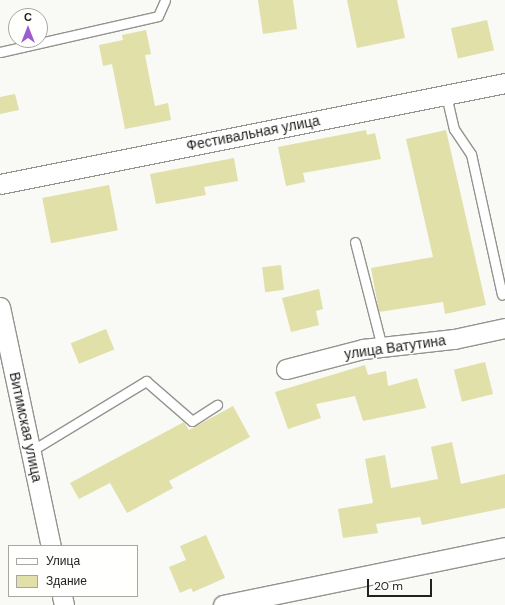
<!DOCTYPE html>
<html>
<head>
<meta charset="utf-8">
<style>
  body { margin:0 }
  #map { position:relative; width:505px; height:605px; overflow:hidden; background:#f9f9f5; font-family:"DM Sans",sans-serif }
  div>[style] { position:absolute }
  .building>* { inset:0; background:#e0e0a8; transform-origin:0 0 }
  .roads { filter:drop-shadow(1px 0 #93938f) drop-shadow(-1px 0 #93938f) drop-shadow(0 1px #93938f) drop-shadow(0 -1px #93938f) }
  .service>* { height:9px; margin:-4.5px; padding:0 4.5px; transform-origin:4.5px; border-radius:4.5px; background:#fff }
  .minor>* { height:19px; margin:-9.5px; padding:0 9.5px; transform-origin:9.5px; border-radius:9.5px; background:#fff }
  span { translate:-50% -50%; white-space:nowrap; text-align:center; line-height:1.15; -webkit-text-stroke:3px #fffffe; paint-order:stroke }
  .street-label { font-size:14px; color:#212120 }
  .legend { position:absolute; left:8px; top:545px; width:130px; height:52px; box-sizing:border-box; background:#fffffe; border:1px solid #a6a6a5; margin:0; padding:5px 7px; list-style:none; font-size:12px; color:#212120 }
  .legend li { display:flex; align-items:center; gap:8px; height:20px }
  .legend b { width:20px; border:1px solid #a6a6a5 }
  .north { position:absolute; left:8px; top:8px; width:40px; height:40px; box-sizing:border-box; background:#fffffe; border:1px solid #a6a6a5; border-radius:50%; rotate:0deg; font-size:11px; font-weight:700; line-height:16px; text-align:center; color:#212120 }
  .north::after { content:''; display:block; margin:auto; width:14px; height:18px; background:#9e5cd1; clip-path:polygon(50% 0,100% 100%,50% 72%,0 100%) }
  .scale { position:absolute; left:367px; top:579px; width:65px; height:18px; box-sizing:border-box; border:2px solid #212120; border-top:0; padding-left:5px; font-size:12px; line-height:14px; white-space:nowrap; color:#212120; -webkit-text-stroke:3px #fffffe; paint-order:stroke }
</style>
</head>
<body>
<div id="map">
  <div class="building">
    <div style="clip-path:polygon(258px 0,293px 0,297px 29px,263px 34px)"></div>
    <div style="clip-path:polygon(347px 0,397px 0,405px 38px,357px 48px)"></div>
    <div style="left:487px;top:20px;width:31px;height:37px;rotate:77deg"></div>
    <div style="clip-path:polygon(146px 30px,151px 54px,145px 55px,155px 106px,168px 103px,171px 120px,125px 129px,112px 64px,103px 66px,99px 45px,123px 40px,122px 35px)"></div>
    <div style="clip-path:polygon(15px 94px,19px 110px,0 114px,0 97px)"></div>
    <div style="clip-path:polygon(366px 130px,367px 135px,375px 133px,381px 159px,303px 173px,305px 182px,286px 186px,278px 147px)"></div>
    <div style="clip-path:polygon(446px 130px,486px 305px,445px 314px,443px 302px,379px 312px,371px 268px,433px 257px,406px 139px)"></div>
    <div style="clip-path:polygon(234px 158px,238px 181px,204px 187px,206px 195px,156px 204px,150px 174px)"></div>
    <div style="left:109px;top:185px;width:46px;height:68px;rotate:79deg"></div>
    <div style="left:281px;top:265px;width:25px;height:19px;rotate:83deg"></div>
    <div style="clip-path:polygon(319px 289px,323px 309px,316px 311px,319px 325px,291px 332px,282px 298px)"></div>
    <div style="left:106px;top:329px;width:22px;height:38px;rotate:68deg"></div>
    <div style="left:485px;top:362px;width:33px;height:32px;rotate:76deg"></div>
    <div style="clip-path:polygon(365px 365px,368px 375px,386px 371px,388px 386px,417px 378px,426px 408px,363px 421px,355px 396px,316px 404px,321px 418px,288px 429px,275px 392px)"></div>
    <div style="clip-path:polygon(233px 406px,250px 437px,169px 481px,173px 488px,127px 513px,110px 483px,79px 499px,70px 483px,184px 422px,189px 430px)"></div>
    <div style="clip-path:polygon(452px 442px,461px 484px,505px 474px,505px 508px,422px 525px,420px 517px,376px 524px,378px 533px,343px 538px,338px 509px,373px 503px,365px 459px,385px 455px,391px 488px,438px 479px,431px 447px)"></div>
    <div style="clip-path:polygon(206px 535px,225px 578px,193px 592px,191px 588px,180px 593px,169px 567px,186px 560px,180px 546px)"></div>
  </div>
  <div class="roads">
    <div class="service">
      <div style="left:0;top:52px;width:162px;rotate:-12.8deg"></div>
      <div style="left:158px;top:16px;width:17px;rotate:-66deg"></div>
      <div style="left:446px;top:95px;width:35px;rotate:77deg"></div>
      <div style="left:454px;top:129px;width:30px;rotate:56deg"></div>
      <div style="left:471px;top:154px;width:144px;rotate:77.6deg"></div>
      <div style="left:355px;top:242px;width:108px;rotate:75.6deg"></div>
      <div style="left:31px;top:451px;width:135px;rotate:-31.3deg"></div>
      <div style="left:146px;top:381px;width:61px;rotate:41deg"></div>
      <div style="left:192px;top:421px;width:30px;rotate:-33deg"></div>
    </div>
    <div class="minor">
      <div style="left:0;top:184px;width:515px;rotate:-11.31deg"></div>
      <div style="left:0;top:307px;width:244px;rotate:78deg"></div>
      <div style="left:286px;top:369px;width:80px;rotate:-14.6deg"></div>
      <div style="left:363px;top:349px;width:92px;rotate:-6.3deg"></div>
      <div style="left:454px;top:339px;width:52px;rotate:-12.2deg"></div>
      <div style="left:62px;top:596px;width:9px;rotate:77deg"></div>
      <div style="left:223px;top:605px;width:288px;rotate:-11.6deg"></div>
    </div>
  </div>
  <div class="street-label">
    <span style="left:253px;top:133px;rotate:-11deg">Фестивальная улица</span>
    <span style="left:395px;top:347px;rotate:-8deg">улица Ватутина</span>
    <span style="left:26px;top:427px;rotate:78deg">Витимская улица</span>
  </div>
  <ul class="legend">
  <li><b style="height:5px;background:#fff"></b>Улица</li>
  <li><b style="height:11px;background:#e0e0a8"></b>Здание</li>
  </ul>
  <div class="north">С</div>
  <div class="scale">20 m</div>
</div>
</body>
</html>
